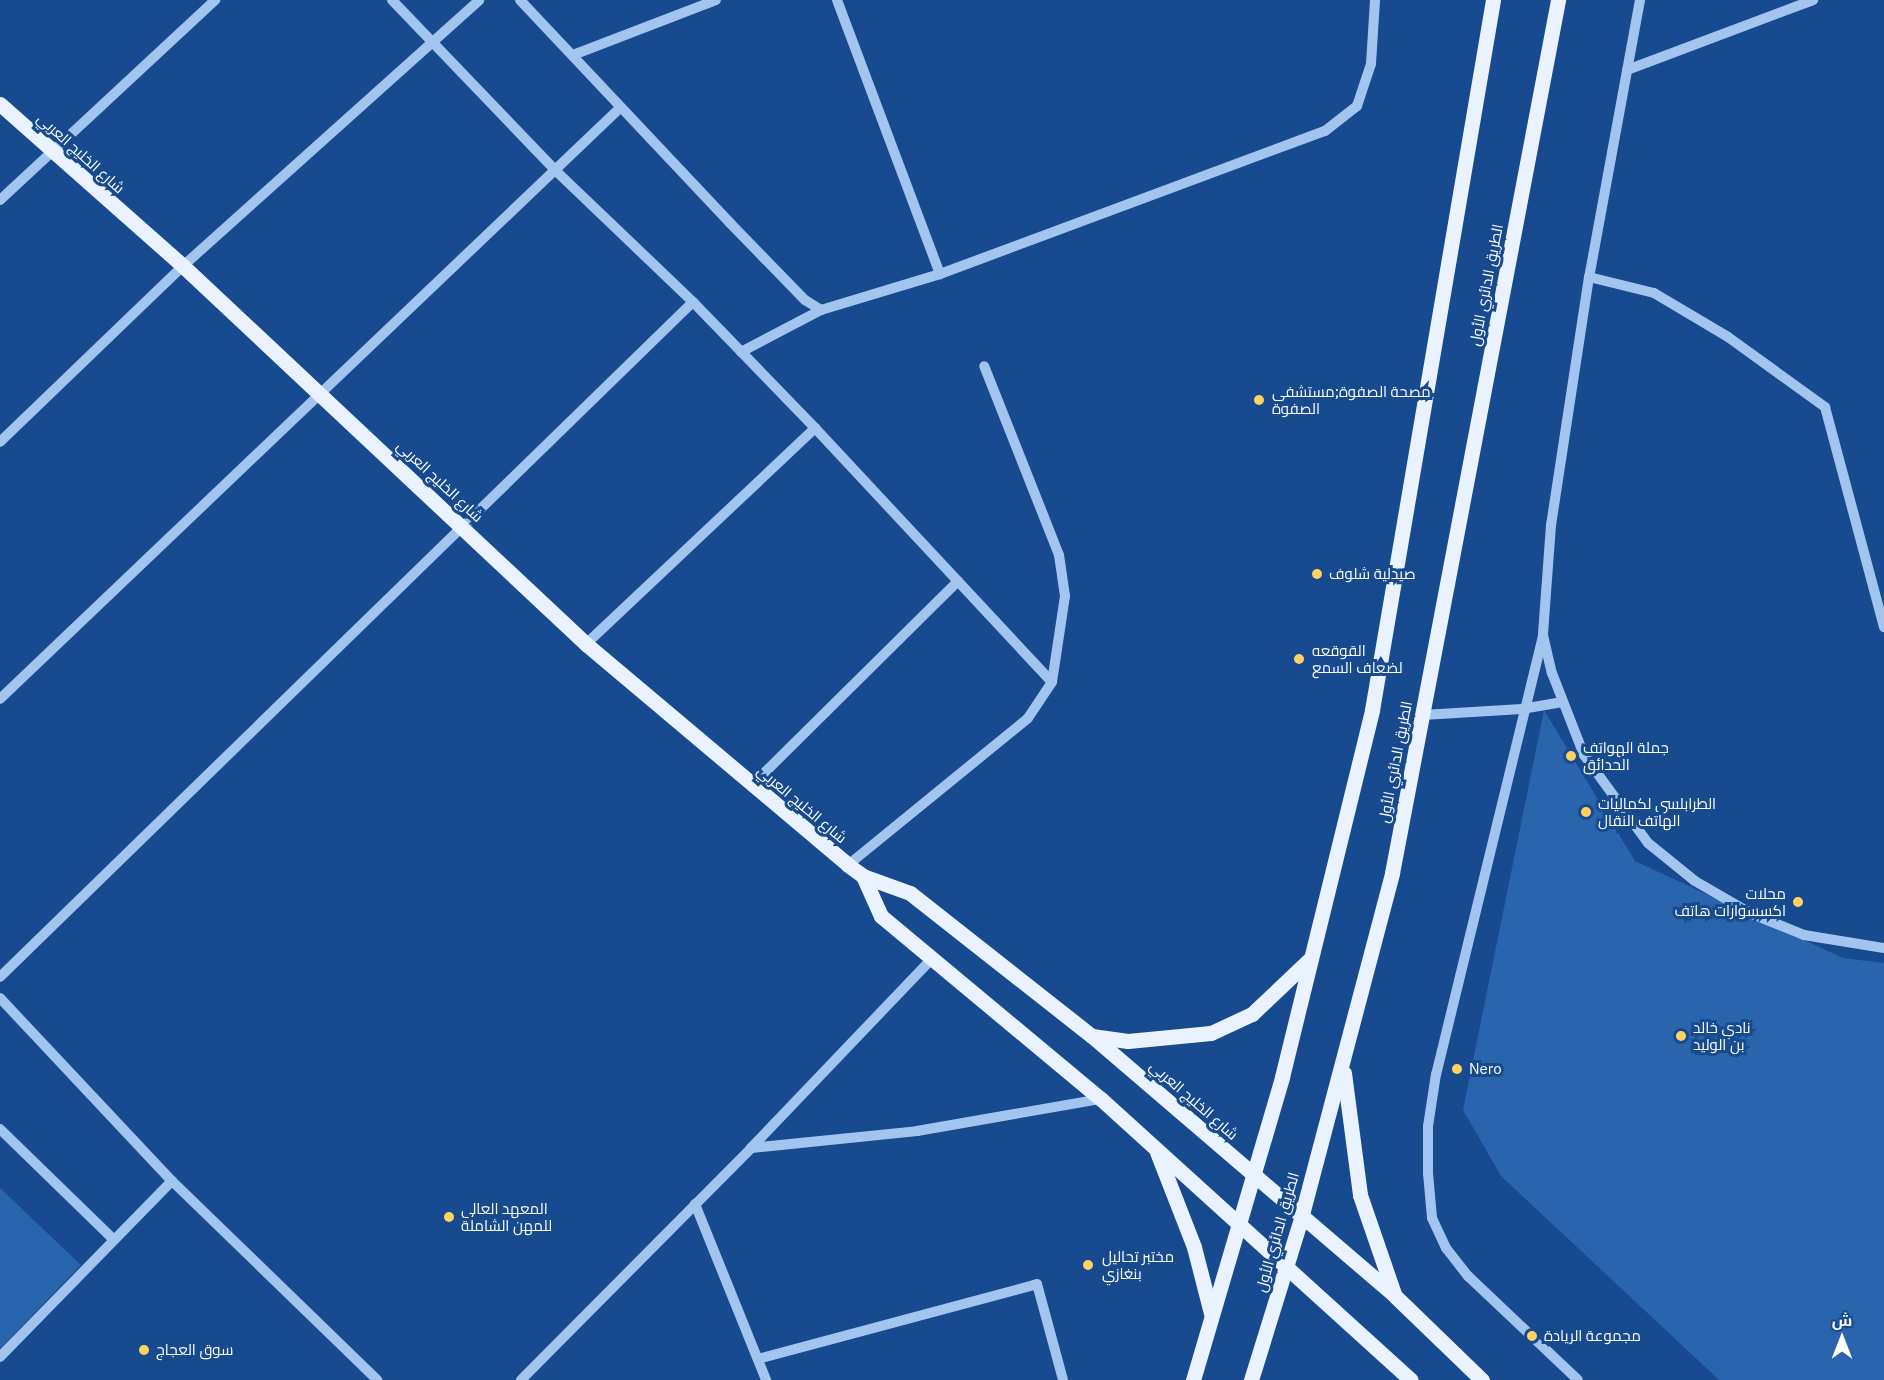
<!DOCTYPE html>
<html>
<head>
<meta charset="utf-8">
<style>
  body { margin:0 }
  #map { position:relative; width:1884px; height:1380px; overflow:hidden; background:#174a8e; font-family:"IBM Plex Sans",Cairo,sans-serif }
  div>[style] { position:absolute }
  .green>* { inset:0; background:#2964ad }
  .minor>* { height:10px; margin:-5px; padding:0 5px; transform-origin:5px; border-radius:5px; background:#a2c5ef }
  .major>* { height:15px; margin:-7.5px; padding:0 7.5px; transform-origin:7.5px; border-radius:7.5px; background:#ebf2ff }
  .dots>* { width:16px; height:16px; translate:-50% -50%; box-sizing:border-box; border:3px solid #174a8e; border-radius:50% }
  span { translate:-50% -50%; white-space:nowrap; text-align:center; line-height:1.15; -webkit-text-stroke:6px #174a8e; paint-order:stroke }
  .street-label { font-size:15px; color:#fff }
  .poi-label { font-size:15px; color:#fff }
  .left { translate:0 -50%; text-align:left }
  .right { translate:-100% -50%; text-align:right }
  .north { position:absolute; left:1812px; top:1308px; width:60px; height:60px; -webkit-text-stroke:4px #174a8e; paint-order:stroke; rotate:0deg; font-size:16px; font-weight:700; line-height:24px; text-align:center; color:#fff }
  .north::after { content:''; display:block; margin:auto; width:21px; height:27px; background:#fff; clip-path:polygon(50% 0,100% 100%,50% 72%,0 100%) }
</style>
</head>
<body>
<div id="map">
  <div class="green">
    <div style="clip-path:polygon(1544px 710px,1635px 861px,1843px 958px,1884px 963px,1884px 1380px,1719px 1380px,1501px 1176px,1463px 1110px)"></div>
    <div style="clip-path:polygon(0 1188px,81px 1265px,0 1349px)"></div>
  </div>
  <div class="minor">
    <div style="left:392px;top:0;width:237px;rotate:46.2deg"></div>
    <div style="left:556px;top:171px;width:190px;rotate:43.7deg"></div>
    <div style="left:693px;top:302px;width:175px;rotate:45.9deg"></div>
    <div style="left:815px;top:428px;width:347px;rotate:47deg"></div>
    <div style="left:520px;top:0;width:306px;rotate:46.7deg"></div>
    <div style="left:730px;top:223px;width:107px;rotate:45.8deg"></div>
    <div style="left:805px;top:300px;width:19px;rotate:32deg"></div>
    <div style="left:821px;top:310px;width:124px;rotate:-16.8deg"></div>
    <div style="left:940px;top:274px;width:411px;rotate:-20.4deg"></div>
    <div style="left:1325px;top:131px;width:41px;rotate:-38deg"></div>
    <div style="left:1357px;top:106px;width:44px;rotate:-71.6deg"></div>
    <div style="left:1371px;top:64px;width:64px;rotate:-86.4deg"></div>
    <div style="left:837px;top:0;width:293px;rotate:69.4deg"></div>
    <div style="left:1640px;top:0;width:282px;rotate:100.4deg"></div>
    <div style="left:1589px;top:277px;width:251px;rotate:98.7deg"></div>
    <div style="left:1551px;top:525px;width:110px;rotate:94.2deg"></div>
    <div style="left:1543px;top:635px;width:39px;rotate:77deg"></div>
    <div style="left:1552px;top:673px;width:88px;rotate:68.7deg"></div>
    <div style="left:1584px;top:755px;width:109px;rotate:54deg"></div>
    <div style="left:1648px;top:843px;width:60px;rotate:39deg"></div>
    <div style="left:1695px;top:881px;width:64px;rotate:30.2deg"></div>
    <div style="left:1750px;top:913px;width:58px;rotate:22.2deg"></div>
    <div style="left:1804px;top:935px;width:81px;rotate:9.2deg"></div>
    <div style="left:573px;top:55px;width:153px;rotate:-21deg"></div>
    <div style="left:1627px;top:70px;width:199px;rotate:-20.6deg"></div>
    <div style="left:0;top:200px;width:294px;rotate:-42.9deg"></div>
    <div style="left:1589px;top:277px;width:67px;rotate:13.8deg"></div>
    <div style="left:1654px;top:293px;width:86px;rotate:30.7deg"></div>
    <div style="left:1728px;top:337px;width:120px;rotate:35.8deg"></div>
    <div style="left:1825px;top:407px;width:228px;rotate:75deg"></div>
    <div style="left:741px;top:352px;width:90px;rotate:-27.7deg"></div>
    <div style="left:0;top:442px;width:254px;rotate:-43.9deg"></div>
    <div style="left:183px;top:266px;width:398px;rotate:-41.9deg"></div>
    <div style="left:1543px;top:636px;width:451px;rotate:103.7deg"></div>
    <div style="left:1436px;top:1074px;width:53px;rotate:98.7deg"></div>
    <div style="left:1428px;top:1126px;width:47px;rotate:90deg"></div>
    <div style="left:1428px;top:1173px;width:45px;rotate:84.9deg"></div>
    <div style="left:1432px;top:1218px;width:33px;rotate:65deg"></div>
    <div style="left:1446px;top:1248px;width:36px;rotate:52deg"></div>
    <div style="left:1468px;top:1276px;width:151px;rotate:43.4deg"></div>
    <div style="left:586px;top:644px;width:315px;rotate:-43.3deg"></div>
    <div style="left:0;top:699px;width:857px;rotate:-43.63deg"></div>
    <div style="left:1423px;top:715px;width:99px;rotate:-3.5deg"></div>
    <div style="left:1522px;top:709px;width:41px;rotate:-9.9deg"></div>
    <div style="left:752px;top:785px;width:290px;rotate:-44.7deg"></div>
    <div style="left:848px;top:865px;width:232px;rotate:-39.2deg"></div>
    <div style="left:1028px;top:718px;width:43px;rotate:-56.3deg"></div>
    <div style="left:1052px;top:682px;width:87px;rotate:-81.4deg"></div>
    <div style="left:1065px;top:596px;width:41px;rotate:-98.3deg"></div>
    <div style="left:1059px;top:555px;width:203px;rotate:-111.6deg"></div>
    <div style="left:0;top:977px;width:967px;rotate:-44.25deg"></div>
    <div style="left:0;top:998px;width:251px;rotate:46.8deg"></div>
    <div style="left:172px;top:1181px;width:286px;rotate:44.1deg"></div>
    <div style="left:0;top:1129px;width:159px;rotate:44.2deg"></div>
    <div style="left:751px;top:1148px;width:167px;rotate:-5.8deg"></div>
    <div style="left:917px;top:1131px;width:187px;rotate:-9.9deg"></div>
    <div style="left:695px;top:1204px;width:190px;rotate:68deg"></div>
    <div style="left:0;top:1357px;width:246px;rotate:-45.7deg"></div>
    <div style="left:758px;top:1359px;width:289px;rotate:-15deg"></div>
    <div style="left:1037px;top:1284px;width:99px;rotate:74.8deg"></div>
    <div style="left:521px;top:1380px;width:327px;rotate:-45.2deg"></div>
    <div style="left:751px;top:1148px;width:259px;rotate:-46.3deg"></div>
  </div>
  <div class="major">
    <div style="left:0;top:104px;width:244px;rotate:41.5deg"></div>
    <div style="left:183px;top:266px;width:553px;rotate:43.17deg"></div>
    <div style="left:586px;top:644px;width:343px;rotate:40.1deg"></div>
    <div style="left:848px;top:865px;width:19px;rotate:36deg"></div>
    <div style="left:863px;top:876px;width:50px;rotate:19.9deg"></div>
    <div style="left:910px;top:893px;width:231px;rotate:38.2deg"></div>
    <div style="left:1092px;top:1036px;width:399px;rotate:40.6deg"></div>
    <div style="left:1395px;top:1296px;width:121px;rotate:44deg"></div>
    <div style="left:863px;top:876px;width:44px;rotate:65.8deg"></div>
    <div style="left:881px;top:916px;width:286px;rotate:39.8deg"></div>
    <div style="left:1101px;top:1099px;width:418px;rotate:42.2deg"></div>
    <div style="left:1092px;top:1036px;width:36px;rotate:8deg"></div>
    <div style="left:1128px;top:1041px;width:83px;rotate:-5.5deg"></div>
    <div style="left:1211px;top:1033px;width:45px;rotate:-24.9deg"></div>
    <div style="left:1252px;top:1014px;width:80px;rotate:-43.5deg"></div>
    <div style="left:1344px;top:1073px;width:123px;rotate:82.5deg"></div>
    <div style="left:1360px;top:1195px;width:105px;rotate:71deg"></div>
    <div style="left:1157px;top:1152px;width:102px;rotate:68.7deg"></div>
    <div style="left:1194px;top:1247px;width:68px;rotate:75.6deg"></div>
    <div style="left:1193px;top:1380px;width:316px;rotate:-73.6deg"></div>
    <div style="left:1282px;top:1077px;width:378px;rotate:-76.2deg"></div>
    <div style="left:1372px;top:710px;width:720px;rotate:-80.33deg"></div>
    <div style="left:1251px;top:1380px;width:170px;rotate:-72.8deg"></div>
    <div style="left:1301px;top:1218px;width:357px;rotate:-75.2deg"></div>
    <div style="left:1392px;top:873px;width:889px;rotate:-79.23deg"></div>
  </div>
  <div class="dots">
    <div style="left:1259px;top:400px;background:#ffd261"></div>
    <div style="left:1317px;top:574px;background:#ffd261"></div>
    <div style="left:1299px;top:659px;background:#ffd261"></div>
    <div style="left:1571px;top:756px;background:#ffd261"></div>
    <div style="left:1586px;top:812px;background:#ffd261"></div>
    <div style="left:1798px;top:902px;background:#ffd261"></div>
    <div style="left:1681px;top:1036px;background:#ffd261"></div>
    <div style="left:1457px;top:1069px;background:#ffd261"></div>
    <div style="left:449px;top:1217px;background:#ffd261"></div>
    <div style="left:1088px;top:1265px;background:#ffd261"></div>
    <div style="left:1532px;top:1336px;background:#ffd261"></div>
    <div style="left:144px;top:1350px;background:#ffd261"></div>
  </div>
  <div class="street-label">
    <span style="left:81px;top:153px;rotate:42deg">شارع الخليج العربي</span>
    <span style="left:1486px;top:285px;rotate:-79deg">الطريق الدائري الأول</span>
    <span style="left:440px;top:481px;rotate:43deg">شارع الخليج العربي</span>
    <span style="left:1395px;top:762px;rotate:-79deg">الطريق الدائري الأول</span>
    <span style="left:802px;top:804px;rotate:40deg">شارع الخليج العربي</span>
    <span style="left:1194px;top:1100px;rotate:41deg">شارع الخليج العربي</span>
    <span style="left:1277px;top:1232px;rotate:-74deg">الطريق الدائري الأول</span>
  </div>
  <div class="poi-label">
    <span class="left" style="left:1272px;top:400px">مصحة الصفوة;مستشفى<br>الصفوة</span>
    <span class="left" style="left:1329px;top:574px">صيدلية شلوف</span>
    <span class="left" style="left:1312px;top:659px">القوقعه<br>لضعاف السمع</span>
    <span class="left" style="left:1583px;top:756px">جملة الهواتف<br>الحدائق</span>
    <span class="left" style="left:1598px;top:812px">الطرابلسي لكماليات<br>الهاتف النقال</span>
    <span class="right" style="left:1786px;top:902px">محلات<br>اكسسوارات هاتف</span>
    <span class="left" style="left:1693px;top:1036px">نادي خالد<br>بن الوليد</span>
    <span class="left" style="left:1469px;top:1069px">Nero</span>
    <span class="left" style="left:461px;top:1217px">المعهد العالي<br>للمهن الشاملة</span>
    <span class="left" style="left:1102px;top:1265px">مختبر تحاليل<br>بنغازي</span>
    <span class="left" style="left:1544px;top:1336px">مجموعة الريادة</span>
    <span class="left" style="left:156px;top:1350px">سوق العجاج</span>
  </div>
  <div class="north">ش</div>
</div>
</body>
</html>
